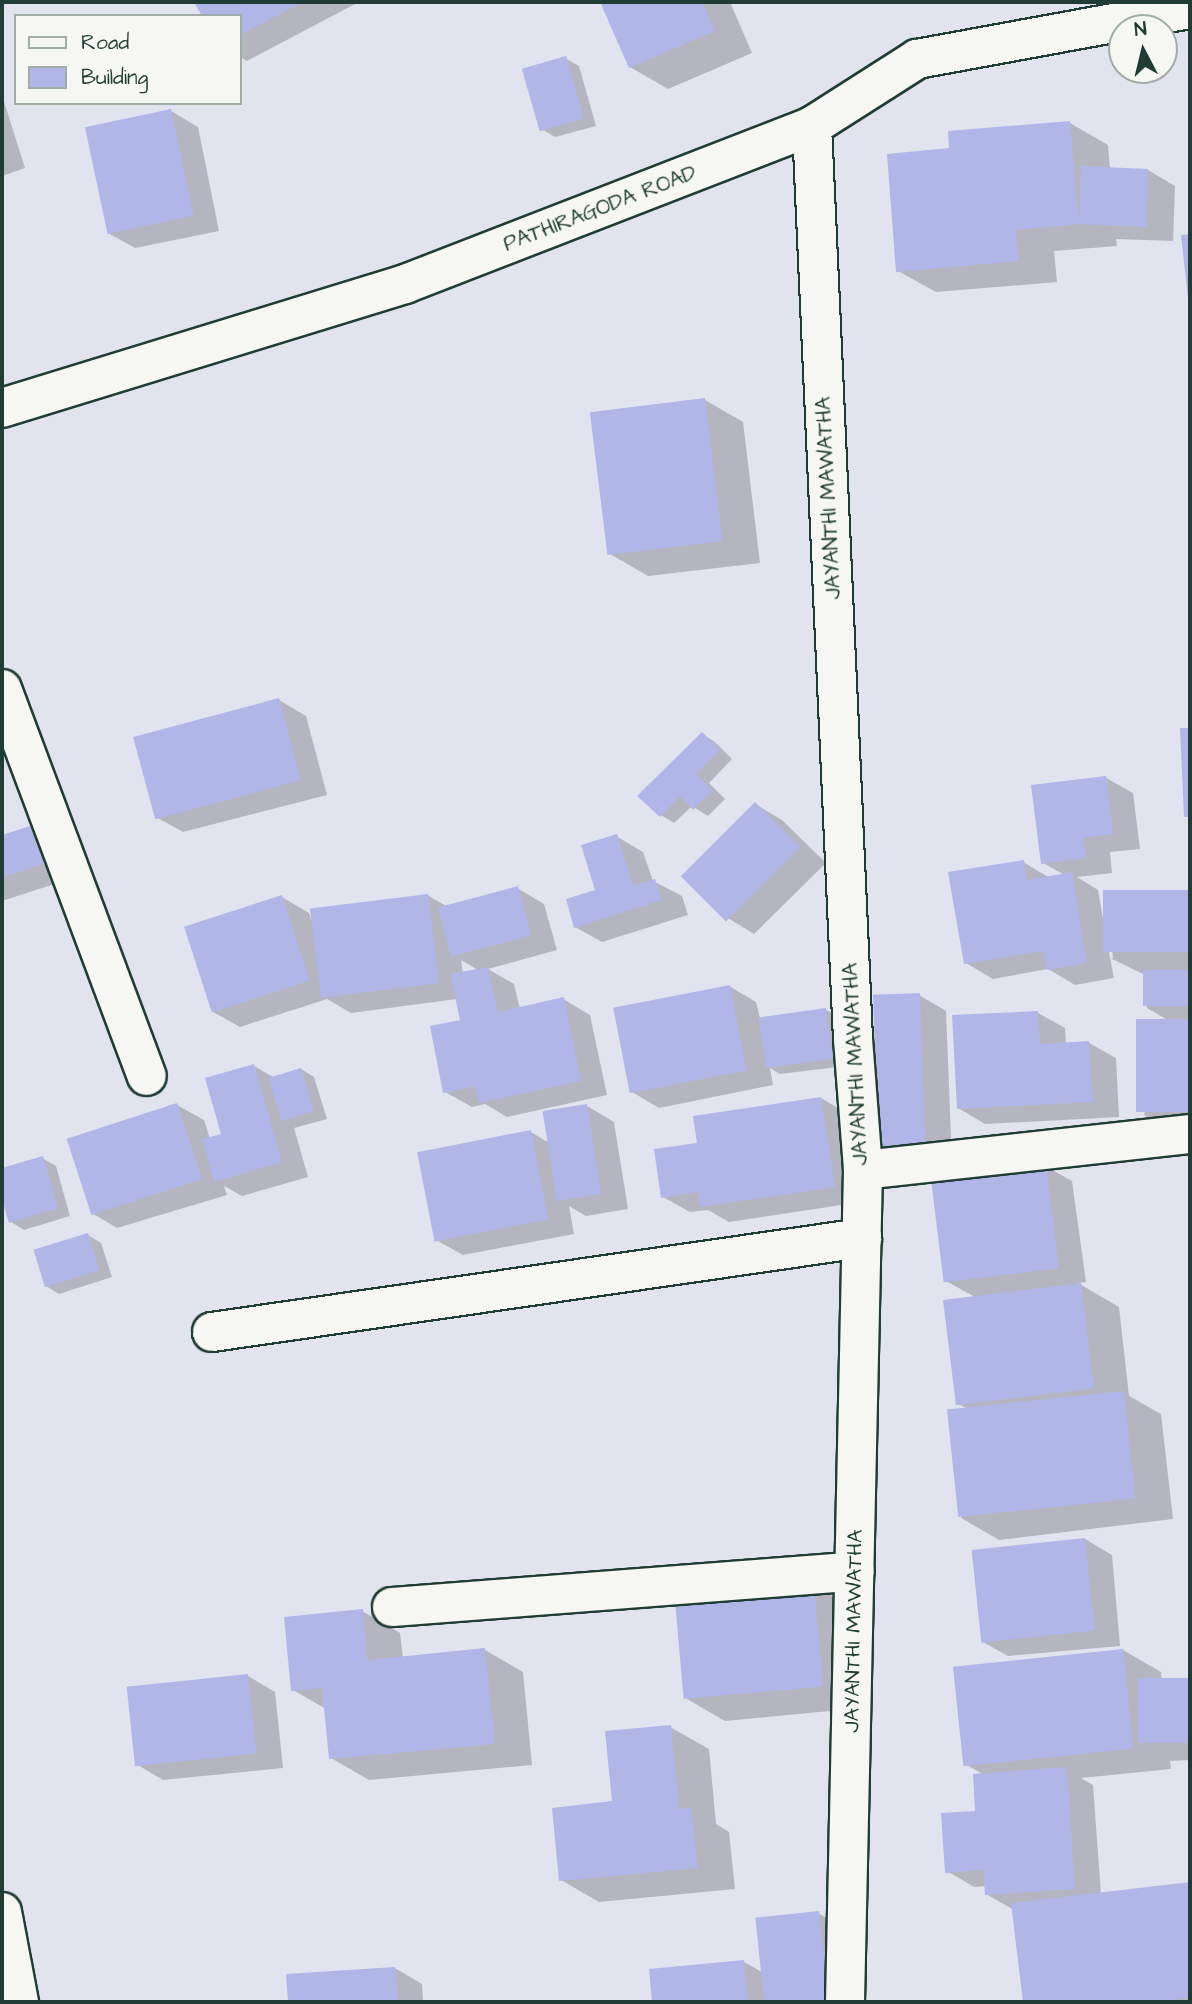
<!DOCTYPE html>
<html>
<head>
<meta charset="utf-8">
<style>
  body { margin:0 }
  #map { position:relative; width:1192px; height:2004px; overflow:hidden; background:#e1e3ef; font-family:"Architects Daughter",sans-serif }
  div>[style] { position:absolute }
  .shadow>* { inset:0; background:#0003 }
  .building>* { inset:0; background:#b0b7e8; transform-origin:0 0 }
  .roads { filter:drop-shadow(2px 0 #1f3d34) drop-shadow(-2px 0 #1f3d34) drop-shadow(0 2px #1f3d34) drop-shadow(0 -2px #1f3d34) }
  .street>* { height:38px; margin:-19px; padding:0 19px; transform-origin:19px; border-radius:19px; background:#f6f6f2 }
  .secondary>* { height:38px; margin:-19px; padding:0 19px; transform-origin:19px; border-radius:19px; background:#f6f6f2 }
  span { translate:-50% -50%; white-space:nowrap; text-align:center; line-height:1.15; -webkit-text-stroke:6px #f6f6f2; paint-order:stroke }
  .street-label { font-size:21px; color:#1f3d34 }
  .frame { position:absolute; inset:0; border:4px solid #1f3d34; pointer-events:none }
  .legend { position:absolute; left:14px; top:14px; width:228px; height:91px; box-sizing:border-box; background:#f6f6f2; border:2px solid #a0aca6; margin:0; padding:9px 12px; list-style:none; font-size:21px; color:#1f3d34 }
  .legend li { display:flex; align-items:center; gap:14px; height:35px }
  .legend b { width:35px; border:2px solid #a0aca6 }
  .north { position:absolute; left:1108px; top:14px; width:70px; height:70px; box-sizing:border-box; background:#f6f6f2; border:2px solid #a0aca6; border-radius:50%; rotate:353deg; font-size:19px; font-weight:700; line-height:28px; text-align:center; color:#1f3d34 }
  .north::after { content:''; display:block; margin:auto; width:24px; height:32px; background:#1f3d34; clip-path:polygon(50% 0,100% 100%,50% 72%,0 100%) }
</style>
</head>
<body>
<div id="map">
  <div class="shadow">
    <div style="clip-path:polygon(196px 2px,353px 2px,355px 4px,247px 61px,240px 57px,240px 16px,204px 16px)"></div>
    <div style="clip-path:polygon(601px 2px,730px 2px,752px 53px,668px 89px,630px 67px)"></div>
    <div style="clip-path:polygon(565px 58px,579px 66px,596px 126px,555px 137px,541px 129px)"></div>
    <div style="clip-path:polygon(2px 95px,25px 168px,2px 176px)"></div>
    <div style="clip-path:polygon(171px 111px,198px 127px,219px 231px,135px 248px,108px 233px)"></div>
    <div style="clip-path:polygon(1070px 123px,1108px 145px,1110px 169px,1148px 170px,1175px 186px,1173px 241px,1116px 239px,1117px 246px,1054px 251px,1057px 282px,936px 292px,898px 271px,951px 150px)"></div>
    <div style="clip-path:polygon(705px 400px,743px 422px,760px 563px,648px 576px,610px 554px)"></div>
    <div style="clip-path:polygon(279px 700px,306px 716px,327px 795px,183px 832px,156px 817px)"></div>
    <div style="clip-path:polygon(702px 734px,715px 742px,732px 759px,709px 783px,725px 799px,708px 816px,692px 806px,674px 823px,661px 815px)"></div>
    <div style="clip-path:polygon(1106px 778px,1133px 793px,1140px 849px,1110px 852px,1112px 873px,1077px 877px,1098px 890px,1110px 958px,1113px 958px,1106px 901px,1190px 892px,1190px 1129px,1171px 1131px,1144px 1115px,1171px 1022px,1147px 1008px,1145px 975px,1110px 958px,1114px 978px,1075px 985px,1048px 969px,993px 979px,966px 963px,1023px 862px,1050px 878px,1065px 875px,1043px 863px)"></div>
    <div style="clip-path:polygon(755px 804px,782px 820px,826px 863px,754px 934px,728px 918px)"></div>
    <div style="clip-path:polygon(30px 828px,57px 843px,70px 879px,2px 901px,2px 837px)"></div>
    <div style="clip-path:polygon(616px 836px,643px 852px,653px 881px,682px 896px,688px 915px,602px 942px,575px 927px,597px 891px)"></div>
    <div style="clip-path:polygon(evenodd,517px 888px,544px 904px,557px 950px,488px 969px,514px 984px,520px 1009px,563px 999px,590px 1015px,607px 1095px,507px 1117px,485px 1104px,472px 1107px,445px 1092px,462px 1021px,457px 999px,351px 1013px,327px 999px,240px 1027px,213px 1012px,282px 897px,309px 913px,312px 922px,427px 895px,448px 907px,517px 888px,461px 960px,478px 970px,463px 974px,461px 960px)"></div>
    <div style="clip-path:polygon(729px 986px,756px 1002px,760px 1018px,826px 1010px,840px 1017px,846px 1066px,780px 1074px,770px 1068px,773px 1085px,659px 1108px,632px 1092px)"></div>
    <div style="clip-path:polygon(919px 995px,946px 1011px,952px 1163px,908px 1165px)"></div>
    <div style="clip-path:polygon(1038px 1013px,1065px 1028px,1066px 1044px,1089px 1043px,1116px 1058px,1119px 1117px,985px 1124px,958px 1108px)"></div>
    <div style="clip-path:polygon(254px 1066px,273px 1077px,301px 1069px,314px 1077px,327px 1119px,294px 1128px,308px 1177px,242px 1196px,224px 1186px,227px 1195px,117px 1228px,90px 1212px,177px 1105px,204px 1120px,210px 1139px,223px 1135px)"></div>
    <div style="clip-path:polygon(821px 1098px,848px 1114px,861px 1202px,729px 1222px,708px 1210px,690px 1212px,663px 1197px,699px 1145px)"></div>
    <div style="clip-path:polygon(587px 1106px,614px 1122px,628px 1209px,586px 1216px,569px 1206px,574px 1234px,463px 1255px,436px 1240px,531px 1132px,549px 1143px)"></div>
    <div style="clip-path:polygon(42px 1158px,56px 1166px,70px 1216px,24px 1230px,11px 1222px,2px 1193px,2px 1170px)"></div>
    <div style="clip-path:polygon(1045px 1166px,1072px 1181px,1086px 1282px,1078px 1283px,1119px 1307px,1129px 1396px,1161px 1414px,1173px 1519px,999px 1540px,961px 1518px,970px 1410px,956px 1403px,975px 1297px,946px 1281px)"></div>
    <div style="clip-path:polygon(88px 1235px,101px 1243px,112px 1277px,59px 1294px,46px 1286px)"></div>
    <div style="clip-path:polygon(1085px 1539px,1112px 1555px,1120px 1646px,1008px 1656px,981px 1641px)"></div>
    <div style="clip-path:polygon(813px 1585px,851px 1607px,861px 1708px,725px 1721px,687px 1699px)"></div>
    <div style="clip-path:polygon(362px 1611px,400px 1633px,403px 1658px,485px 1650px,523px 1672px,532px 1765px,369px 1780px,331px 1758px,326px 1709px,293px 1690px)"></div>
    <div style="clip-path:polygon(1123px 1650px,1161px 1672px,1162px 1682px,1190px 1680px,1190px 1760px,1170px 1761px,1171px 1769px,1081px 1778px,1093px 1785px,1101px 1894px,1190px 1884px,1190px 2002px,1025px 2002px,1014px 1910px,986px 1894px,986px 1886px,974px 1887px,947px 1871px,977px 1813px,984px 1775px,965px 1764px)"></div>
    <div style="clip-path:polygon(248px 1676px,275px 1692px,283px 1768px,163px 1780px,136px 1764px)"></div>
    <div style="clip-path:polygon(670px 1727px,709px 1749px,716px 1824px,729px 1832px,735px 1889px,599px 1902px,561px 1880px)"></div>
    <div style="clip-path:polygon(818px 1913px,845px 1928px,853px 2002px,654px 2002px,651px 1970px,744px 1962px,762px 1972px)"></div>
    <div style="clip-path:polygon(395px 1968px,422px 1984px,423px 2002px,290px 2002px,288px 1976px)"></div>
  </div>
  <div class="building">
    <div style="clip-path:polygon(194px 2px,303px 2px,240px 35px,240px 16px,202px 16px)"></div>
    <div style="clip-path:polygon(600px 2px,702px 2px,715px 31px,629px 68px)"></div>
    <div style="left:566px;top:56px;width:65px;height:46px;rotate:74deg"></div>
    <div style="left:171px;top:109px;width:109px;height:88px;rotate:78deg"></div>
    <div style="clip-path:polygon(1070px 121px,1079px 224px,1081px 166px,1148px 169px,1147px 227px,1079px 224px,1016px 230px,1019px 261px,896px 272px,887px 154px,949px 148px,948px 131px)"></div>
    <div style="clip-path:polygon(1190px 234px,1190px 298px,1188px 298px,1181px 235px)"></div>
    <div style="left:705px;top:398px;width:144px;height:116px;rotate:83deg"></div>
    <div style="left:279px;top:698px;width:85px;height:151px;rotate:75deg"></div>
    <div style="clip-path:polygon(1180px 728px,1190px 728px,1190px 817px,1184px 817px)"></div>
    <div style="clip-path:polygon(702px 732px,720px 750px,696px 774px,713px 790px,693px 810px,680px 796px,660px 817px,637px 796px)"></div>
    <div style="clip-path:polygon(1106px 776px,1113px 834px,1083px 838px,1086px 858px,1041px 864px,1031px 785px)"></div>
    <div style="left:755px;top:802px;width:64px;height:105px;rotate:45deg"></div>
    <div style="clip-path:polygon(30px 826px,44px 864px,2px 877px,2px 835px)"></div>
    <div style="clip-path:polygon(617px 834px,633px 885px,655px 879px,662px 900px,574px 928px,566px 899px,595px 890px,581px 845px)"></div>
    <div style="clip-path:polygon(1024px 860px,1027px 880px,1072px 872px,1087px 963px,1047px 970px,1043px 951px,964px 964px,948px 872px)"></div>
    <div style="left:518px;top:886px;width:51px;height:83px;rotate:75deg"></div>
    <div style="left:1190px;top:890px;width:62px;height:87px;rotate:90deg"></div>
    <div style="left:428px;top:894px;width:90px;height:119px;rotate:83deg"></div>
    <div style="left:282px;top:895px;width:90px;height:103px;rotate:72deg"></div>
    <div style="clip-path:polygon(488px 967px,498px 1012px,564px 997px,581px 1081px,479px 1103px,475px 1086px,443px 1093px,430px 1026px,460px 1020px,450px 974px)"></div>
    <div style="left:1190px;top:970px;width:36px;height:47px;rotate:90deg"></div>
    <div style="left:730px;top:985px;width:87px;height:119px;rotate:79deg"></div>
    <div style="left:920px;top:993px;width:155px;height:47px;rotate:88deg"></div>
    <div style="left:826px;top:1008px;width:51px;height:68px;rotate:82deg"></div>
    <div style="clip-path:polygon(1038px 1011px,1040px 1044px,1089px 1041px,1093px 1102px,957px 1109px,952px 1015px)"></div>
    <div style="left:1190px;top:1019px;width:93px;height:54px;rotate:90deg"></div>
    <div style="clip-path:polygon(254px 1064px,282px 1162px,214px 1182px,202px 1139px,221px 1134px,205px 1078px)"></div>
    <div style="left:301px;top:1068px;width:45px;height:34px;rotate:73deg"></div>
    <div style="clip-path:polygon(821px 1097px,835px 1187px,700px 1207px,698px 1192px,661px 1198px,654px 1149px,697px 1143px,693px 1116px)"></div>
    <div style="left:177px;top:1103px;width:80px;height:116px;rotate:72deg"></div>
    <div style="left:587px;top:1104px;width:91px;height:45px;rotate:81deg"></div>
    <div style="left:531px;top:1130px;width:91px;height:116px;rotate:79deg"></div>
    <div style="clip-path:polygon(43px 1156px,58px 1208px,9px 1223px,2px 1199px,2px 1168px)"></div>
    <div style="left:1046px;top:1164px;width:105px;height:116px;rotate:83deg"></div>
    <div style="left:88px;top:1233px;width:39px;height:57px;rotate:73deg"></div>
    <div style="left:1081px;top:1283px;width:106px;height:139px;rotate:83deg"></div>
    <div style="left:1124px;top:1391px;width:108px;height:178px;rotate:84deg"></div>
    <div style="left:1085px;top:1538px;width:93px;height:114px;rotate:84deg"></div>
    <div style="left:814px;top:1583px;width:104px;height:140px;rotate:85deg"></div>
    <div style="clip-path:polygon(363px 1609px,367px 1660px,485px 1648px,495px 1744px,329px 1759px,322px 1688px,291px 1691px,284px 1617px)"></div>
    <div style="left:1123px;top:1649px;width:100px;height:171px;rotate:84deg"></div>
    <div style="left:248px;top:1674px;width:80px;height:122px;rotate:84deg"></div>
    <div style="left:1190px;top:1678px;width:65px;height:52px;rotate:90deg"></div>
    <div style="clip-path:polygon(671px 1725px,679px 1809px,691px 1808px,698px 1868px,559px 1881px,552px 1808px,612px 1801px,605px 1731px)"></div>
    <div style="clip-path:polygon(1067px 1767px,1075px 1889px,985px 1895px,983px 1870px,945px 1873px,941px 1813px,975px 1811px,973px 1774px)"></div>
    <div style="clip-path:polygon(1190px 1882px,1190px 1998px,1153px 2002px,1023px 2002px,1011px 1903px)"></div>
    <div style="left:819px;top:1911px;width:91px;height:64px;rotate:84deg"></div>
    <div style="clip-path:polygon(744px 1960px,748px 2002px,652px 2002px,649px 1969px)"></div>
    <div style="clip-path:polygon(395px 1967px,398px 2002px,288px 2002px,286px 1974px)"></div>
  </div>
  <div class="roads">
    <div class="street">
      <div style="left:812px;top:126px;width:914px;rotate:87.43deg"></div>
      <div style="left:853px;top:1039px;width:131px;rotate:85.6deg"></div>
      <div style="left:863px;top:1170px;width:832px;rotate:91.24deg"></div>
      <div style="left:2px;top:689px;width:413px;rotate:69.5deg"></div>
      <div style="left:863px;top:1170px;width:329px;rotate:-6.3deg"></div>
      <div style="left:212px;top:1332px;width:657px;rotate:-8.23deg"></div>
      <div style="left:392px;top:1607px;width:464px;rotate:-4.4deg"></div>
      <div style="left:2px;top:1912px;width:92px;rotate:79.3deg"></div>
    </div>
    <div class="secondary">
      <div style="left:2px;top:408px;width:422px;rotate:-17.1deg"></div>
      <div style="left:405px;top:284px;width:437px;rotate:-21.2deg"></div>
      <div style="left:812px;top:126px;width:125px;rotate:-32.5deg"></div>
      <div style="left:917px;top:59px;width:278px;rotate:-10.4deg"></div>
    </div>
  </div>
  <div class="street-label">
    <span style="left:600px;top:209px;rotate:-21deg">PATHIRAGODA ROAD</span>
    <span style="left:829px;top:498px;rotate:-93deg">JAYANTHI MAWATHA</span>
    <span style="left:856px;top:1064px;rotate:-93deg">JAYANTHI MAWATHA</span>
    <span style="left:854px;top:1631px;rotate:-89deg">JAYANTHI MAWATHA</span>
  </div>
  <div class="frame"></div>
  <ul class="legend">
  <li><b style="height:9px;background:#f6f6f2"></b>Road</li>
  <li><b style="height:19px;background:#b0b7e8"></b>Building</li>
  </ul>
  <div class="north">N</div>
</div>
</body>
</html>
